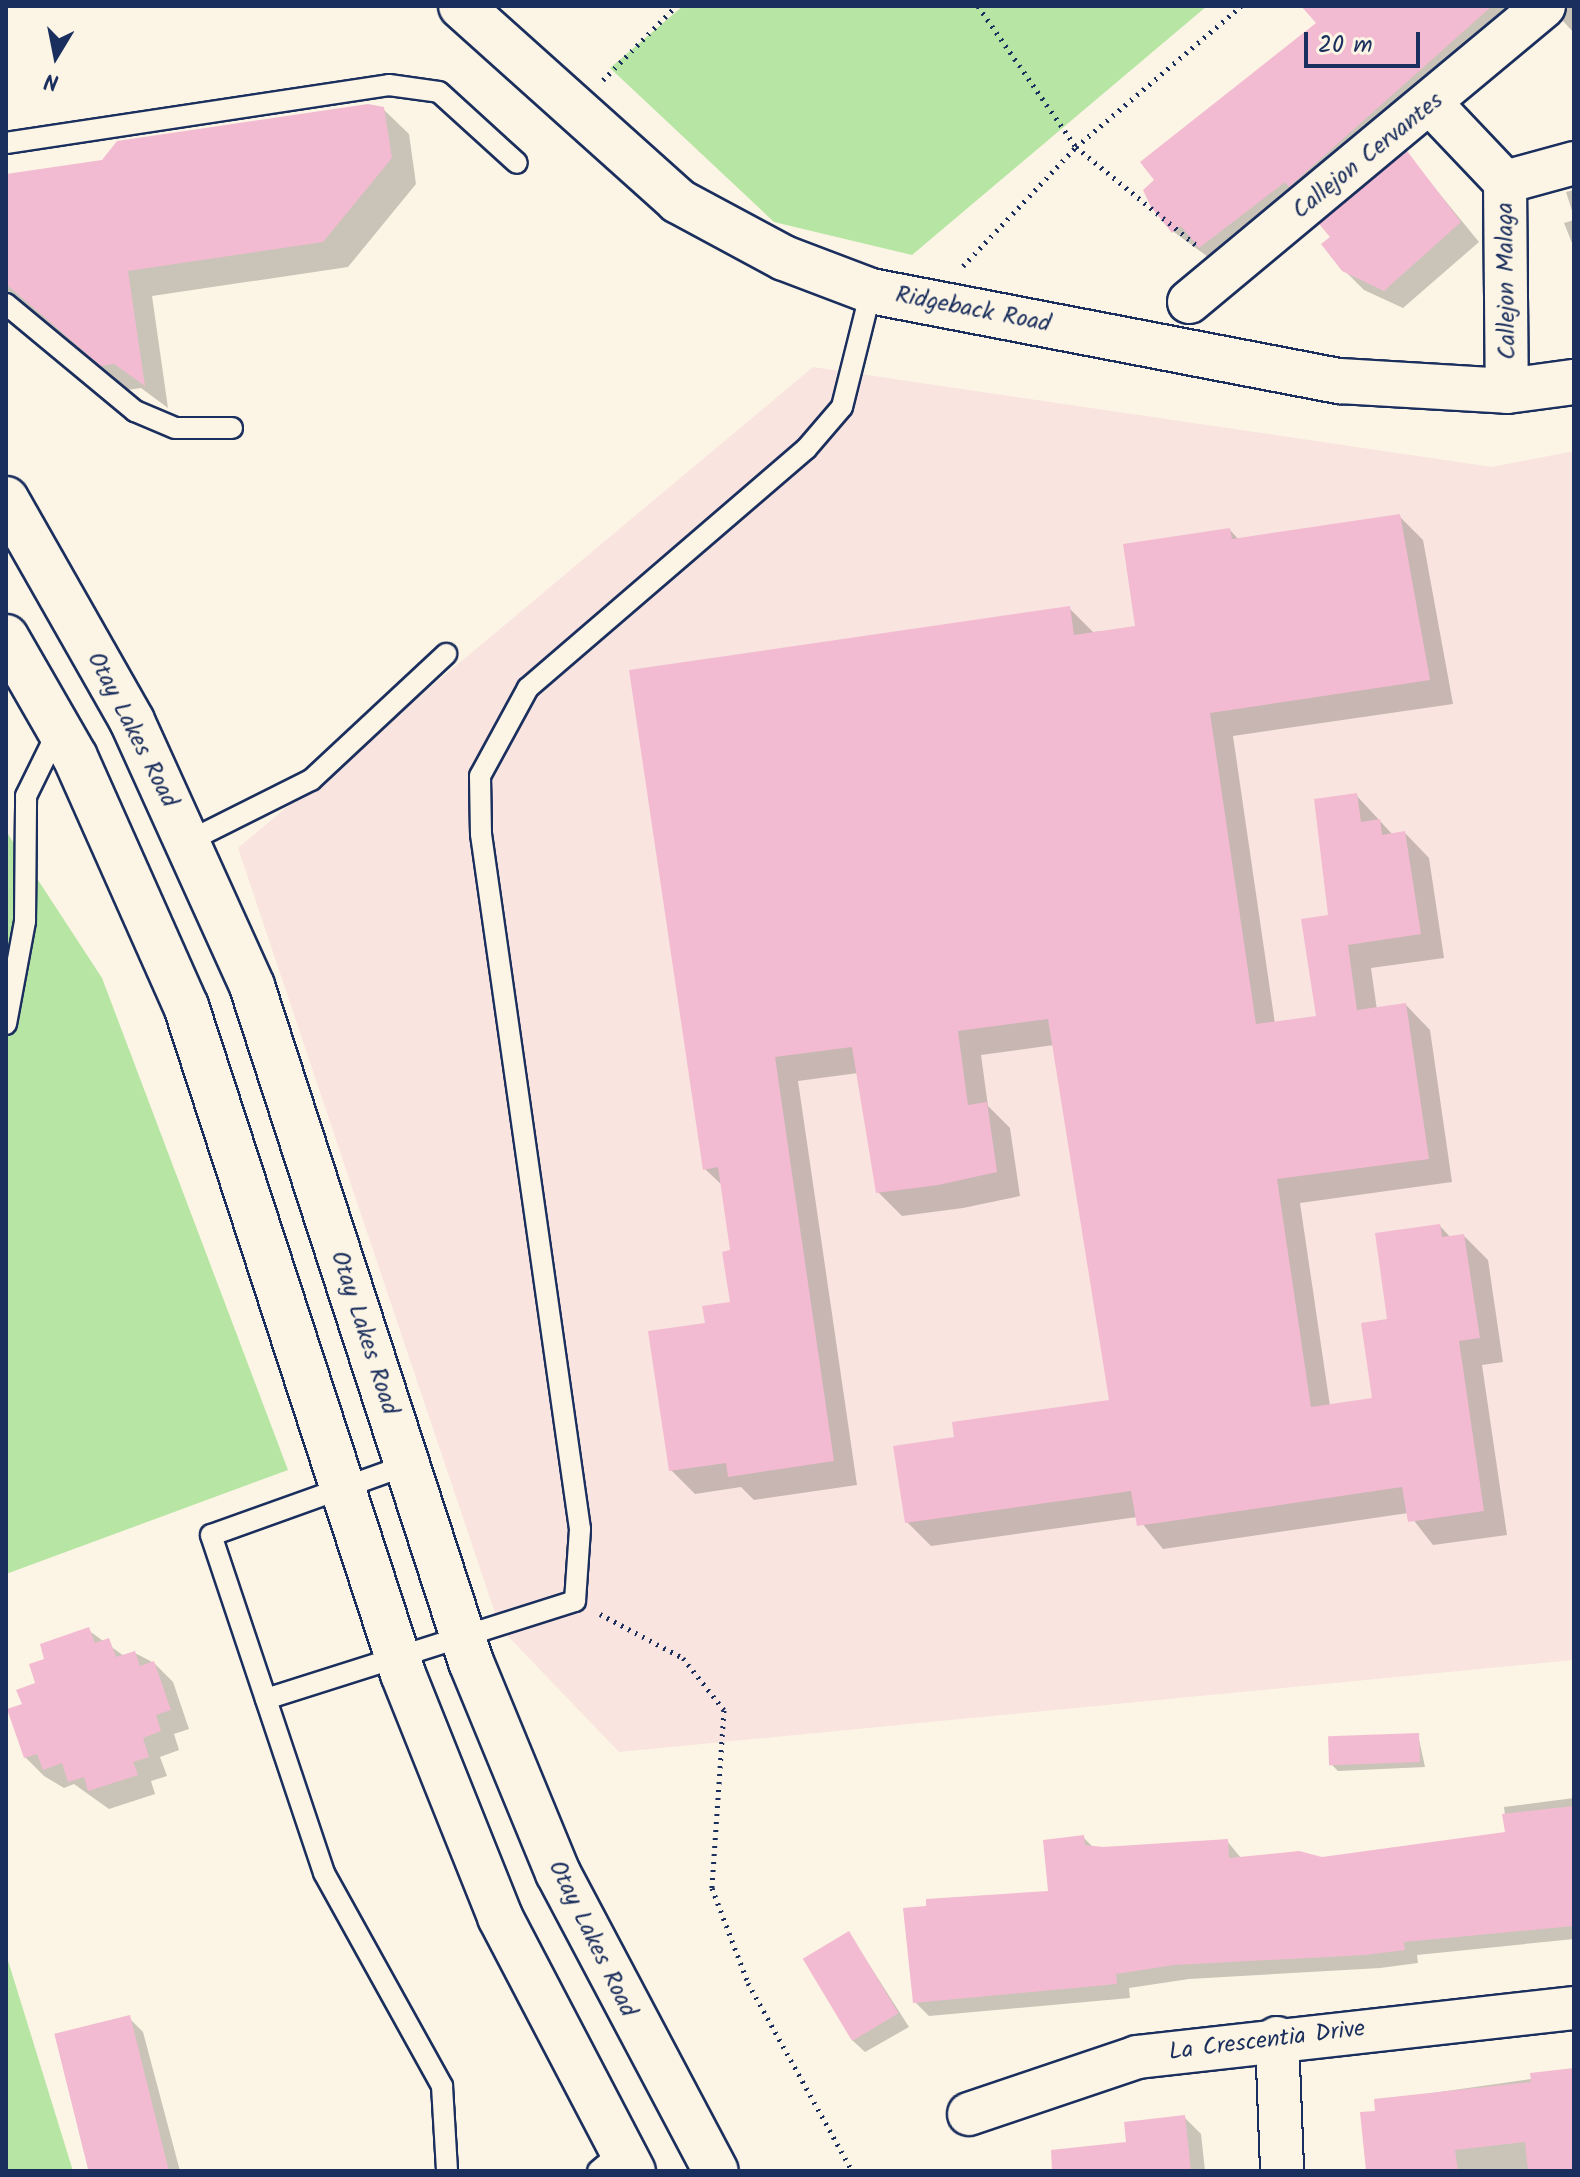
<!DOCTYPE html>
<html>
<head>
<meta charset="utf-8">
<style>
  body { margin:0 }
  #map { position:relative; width:1580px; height:2177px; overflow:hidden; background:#fcf5e5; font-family:Kalam,sans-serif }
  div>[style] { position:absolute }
  .built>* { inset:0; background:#f9e4df }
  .green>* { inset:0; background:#b7e5a4 }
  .shadow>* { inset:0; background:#0003 }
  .building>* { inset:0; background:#f3bbd1; transform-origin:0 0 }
  .path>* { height:5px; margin-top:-2.5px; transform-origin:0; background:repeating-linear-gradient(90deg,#1b2f5e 0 2px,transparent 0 8px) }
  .roads { filter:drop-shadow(2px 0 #1b2f5e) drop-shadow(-2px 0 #1b2f5e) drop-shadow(0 2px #1b2f5e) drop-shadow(0 -2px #1b2f5e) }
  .lane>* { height:20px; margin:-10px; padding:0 10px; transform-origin:10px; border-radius:10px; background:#fcf5e5 }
  .street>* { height:42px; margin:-21px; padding:0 21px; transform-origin:21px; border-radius:21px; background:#fcf5e5 }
  .secondary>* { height:44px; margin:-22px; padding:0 22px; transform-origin:22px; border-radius:22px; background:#fcf5e5 }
  .primary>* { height:44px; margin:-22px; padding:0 22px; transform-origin:22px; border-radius:22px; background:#fcf5e5 }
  span { translate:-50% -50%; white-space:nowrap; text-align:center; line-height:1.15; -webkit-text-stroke:6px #fcf5e5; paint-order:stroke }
  .street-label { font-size:24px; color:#1b2f5e }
  .frame { position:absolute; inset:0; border:8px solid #1b2f5e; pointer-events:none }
  .north { position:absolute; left:16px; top:16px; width:80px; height:80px; -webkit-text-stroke:6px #fcf5e5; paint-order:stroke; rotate:190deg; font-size:22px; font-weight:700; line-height:32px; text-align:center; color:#1b2f5e }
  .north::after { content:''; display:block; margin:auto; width:28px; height:36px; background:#1b2f5e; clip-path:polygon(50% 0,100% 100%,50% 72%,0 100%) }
  .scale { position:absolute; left:1304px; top:32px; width:116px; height:36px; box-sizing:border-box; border:4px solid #1b2f5e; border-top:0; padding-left:10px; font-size:24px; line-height:28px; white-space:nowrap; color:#1b2f5e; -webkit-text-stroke:6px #fcf5e5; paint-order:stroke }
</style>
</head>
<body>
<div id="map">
  <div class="built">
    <div style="clip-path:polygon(813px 367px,1492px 467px,1574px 451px,1574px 1660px,619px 1752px,500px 1628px,238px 848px)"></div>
  </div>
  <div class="green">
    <div style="clip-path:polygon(683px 6px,1207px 6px,912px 255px,774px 222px,610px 68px)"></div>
    <div style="clip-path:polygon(6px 831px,102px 978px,288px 1470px,6px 1574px)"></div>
    <div style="clip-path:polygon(6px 1954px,73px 2171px,6px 2171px)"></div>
  </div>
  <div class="shadow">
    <div style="clip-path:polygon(1336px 6px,1514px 6px,1219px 265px,1174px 232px,1145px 190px)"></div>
    <div style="clip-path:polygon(1567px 6px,1574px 6px,1574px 33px,1563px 21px)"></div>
    <div style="clip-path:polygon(383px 109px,409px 134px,416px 184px,348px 267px,152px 296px,168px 408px,141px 388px,127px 390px,6px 290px,6px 178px)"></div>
    <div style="clip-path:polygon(1407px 154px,1479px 242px,1403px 308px,1364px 290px,1344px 270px)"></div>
    <div style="clip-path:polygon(1574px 190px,1574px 217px,1566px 192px)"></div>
    <div style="clip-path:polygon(1574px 220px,1574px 248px,1564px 223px)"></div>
    <div style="clip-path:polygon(1399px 516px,1423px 540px,1453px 704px,1233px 736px,1275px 1024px,1318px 1018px,1356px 795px,1393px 835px,1405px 833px,1429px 858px,1444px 958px,1371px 968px,1377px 1010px,1406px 1005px,1430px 1030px,1452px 1182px,1300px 1203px,1330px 1406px,1374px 1399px,1389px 1320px,1440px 1226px,1451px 1238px,1464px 1236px,1488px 1260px,1503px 1362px,1482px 1365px,1507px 1535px,1433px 1545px,1408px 1513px,1163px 1549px,1137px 1517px,931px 1546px,907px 1522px,956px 1439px,1111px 1402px,1054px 1045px,981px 1055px,988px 1106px,1010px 1128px,1020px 1196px,963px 1208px,902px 1216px,878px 1192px,858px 1073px,798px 1081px,857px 1485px,754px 1500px,741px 1487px,695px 1494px,671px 1470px,707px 1324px,732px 1304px,733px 1252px,723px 1186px,705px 1169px,632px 671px,1069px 608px,1093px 632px,1138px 628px,1230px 530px,1239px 540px)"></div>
    <div style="clip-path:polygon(88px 1630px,124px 1656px,135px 1653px,154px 1663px,173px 1682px,189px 1729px,174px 1734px,179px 1750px,160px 1757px,167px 1776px,151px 1781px,155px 1794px,109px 1809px,74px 1784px,64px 1788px,44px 1776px,25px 1757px,24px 1705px,47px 1660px)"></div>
    <div style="clip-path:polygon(1418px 1735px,1425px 1767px,1338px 1771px,1332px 1765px)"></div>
    <div style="clip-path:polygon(1574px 1798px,1574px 1939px,1417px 1955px,1418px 1963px,1380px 1968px,1189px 1979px,1129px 1988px,1130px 1998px,929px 2016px,915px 2002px,1050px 1893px,1083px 1837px,1094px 1848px,1227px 1841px,1241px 1858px,1321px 1859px,1507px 1833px,1504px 1807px)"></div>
    <div style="clip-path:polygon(849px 1933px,909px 2027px,865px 2052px,852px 2040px)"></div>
    <div style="clip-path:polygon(129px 2018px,143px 2032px,180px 2171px,91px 2171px)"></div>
    <div style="clip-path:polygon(1574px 2073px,1574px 2171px,1368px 2171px,1376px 2101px)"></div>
    <div style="clip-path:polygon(1184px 2117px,1201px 2134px,1205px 2171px,1071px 2171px)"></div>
  </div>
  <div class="building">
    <div style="clip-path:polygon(1301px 6px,1492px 6px,1289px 187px,1285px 182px,1199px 248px,1181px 226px,1172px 233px,1151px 207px,1143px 190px,1154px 180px,1140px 162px,1316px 23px)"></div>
    <div style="clip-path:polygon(368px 104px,384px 107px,392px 158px,323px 242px,128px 271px,145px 386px,114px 364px,101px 366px,6px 284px,6px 174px,102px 160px,117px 141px)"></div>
    <div style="clip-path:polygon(1407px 151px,1461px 222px,1384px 291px,1342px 271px,1321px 244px,1330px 237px,1319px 224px)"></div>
    <div style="clip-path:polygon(1400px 514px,1430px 680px,1210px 713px,1256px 1024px,1316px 1016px,1301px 919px,1328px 915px,1314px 799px,1357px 793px,1361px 822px,1380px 819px,1382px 835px,1405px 831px,1421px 934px,1348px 945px,1357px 1010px,1406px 1003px,1429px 1159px,1277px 1179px,1311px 1407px,1372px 1398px,1361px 1323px,1387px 1319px,1375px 1233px,1440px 1224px,1442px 1237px,1464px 1234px,1480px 1338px,1459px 1341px,1484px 1511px,1408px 1522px,1402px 1487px,1137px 1526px,1131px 1491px,905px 1523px,893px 1446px,954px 1437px,952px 1422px,1109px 1400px,1048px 1019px,958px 1031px,968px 1105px,987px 1102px,997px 1172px,938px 1185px,876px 1193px,852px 1047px,775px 1057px,834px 1461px,728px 1477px,726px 1463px,669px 1471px,648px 1331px,705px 1323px,702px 1306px,730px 1302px,722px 1252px,730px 1250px,718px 1167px,703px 1170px,629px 670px,1070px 606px,1074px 635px,1135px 626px,1123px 544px,1230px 528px,1232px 539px)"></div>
    <div style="clip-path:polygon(89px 1627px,95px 1643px,109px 1638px,116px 1657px,135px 1651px,140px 1666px,154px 1661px,171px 1710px,156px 1715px,161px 1731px,143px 1738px,149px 1757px,133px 1762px,138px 1775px,88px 1791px,84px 1777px,68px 1782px,62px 1763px,43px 1770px,37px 1754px,24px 1758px,7px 1709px,22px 1704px,16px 1690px,35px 1683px,29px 1664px,44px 1659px,40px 1644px)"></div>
    <div style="left:1419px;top:1733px;width:29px;height:91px;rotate:88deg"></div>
    <div style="clip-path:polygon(1574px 1806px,1574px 1926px,1404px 1942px,1405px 1950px,1365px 1955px,1174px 1965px,1116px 1974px,1117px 1984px,913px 2003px,903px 1908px,926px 1906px,926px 1899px,1048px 1891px,1043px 1840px,1084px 1835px,1085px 1845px,1103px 1847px,1228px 1839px,1229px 1858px,1299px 1851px,1322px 1857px,1505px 1832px,1502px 1814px)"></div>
    <div style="left:849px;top:1931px;width:96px;height:54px;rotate:59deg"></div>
    <div style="left:130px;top:2015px;width:161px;height:78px;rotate:76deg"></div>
    <div style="clip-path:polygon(1574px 2068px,1574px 2171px,1528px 2171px,1525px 2142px,1455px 2150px,1458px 2171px,1366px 2171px,1360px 2112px,1375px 2111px,1374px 2099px,1531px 2082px,1530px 2073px)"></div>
    <div style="clip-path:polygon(1185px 2115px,1191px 2171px,1052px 2171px,1051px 2150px,1126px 2142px,1124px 2122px)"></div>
  </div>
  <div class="path">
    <div style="left:978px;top:6px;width:172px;rotate:55.2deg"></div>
    <div style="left:1076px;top:147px;width:155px;rotate:39.2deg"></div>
    <div style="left:603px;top:80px;width:104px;rotate:-45.4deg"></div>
    <div style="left:963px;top:266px;width:164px;rotate:-46.5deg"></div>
    <div style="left:1076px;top:147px;width:217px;rotate:-40.5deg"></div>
    <div style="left:600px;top:1614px;width:94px;rotate:27.9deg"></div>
    <div style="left:683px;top:1658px;width:66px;rotate:51.7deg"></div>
    <div style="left:724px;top:1710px;width:178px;rotate:93.9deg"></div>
    <div style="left:712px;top:1888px;width:102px;rotate:69.2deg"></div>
    <div style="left:748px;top:1983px;width:215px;rotate:61deg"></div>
  </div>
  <div class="roads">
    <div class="lane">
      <div style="left:6px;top:143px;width:387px;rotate:-8.6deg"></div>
      <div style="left:389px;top:85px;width:50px;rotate:8deg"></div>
      <div style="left:439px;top:92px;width:105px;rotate:42.3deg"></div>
      <div style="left:6px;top:304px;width:168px;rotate:39.7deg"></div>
      <div style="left:135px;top:411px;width:43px;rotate:23deg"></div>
      <div style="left:175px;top:428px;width:57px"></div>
      <div style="left:187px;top:842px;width:139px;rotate:-26.6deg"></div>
      <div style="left:311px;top:780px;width:185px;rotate:-43deg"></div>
      <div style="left:6px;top:1024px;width:105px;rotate:-79.5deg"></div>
      <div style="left:25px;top:921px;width:125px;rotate:-89.5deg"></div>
      <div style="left:26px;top:796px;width:75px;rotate:-63.8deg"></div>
      <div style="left:407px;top:1465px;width:208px;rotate:160.3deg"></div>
      <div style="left:211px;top:1535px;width:356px;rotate:71.5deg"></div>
      <div style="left:324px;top:1873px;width:244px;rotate:61deg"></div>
      <div style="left:442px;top:2086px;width:85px;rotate:86.6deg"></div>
      <div style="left:266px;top:1699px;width:324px;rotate:-17.6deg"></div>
      <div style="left:575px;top:1601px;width:72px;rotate:-86deg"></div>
      <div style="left:580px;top:1529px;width:702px;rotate:-98.11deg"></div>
      <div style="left:481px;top:834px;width:58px;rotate:-91deg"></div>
      <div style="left:480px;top:776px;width:100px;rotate:-61.4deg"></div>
      <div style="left:528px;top:688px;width:367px;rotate:-40.7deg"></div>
      <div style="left:806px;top:449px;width:55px;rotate:-49.4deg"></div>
      <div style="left:842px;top:407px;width:120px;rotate:-76deg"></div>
      <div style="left:598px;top:2171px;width:30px;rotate:-40deg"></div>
    </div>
    <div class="street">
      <div style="left:1432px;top:105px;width:106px;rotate:46.5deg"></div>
      <div style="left:1505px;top:182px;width:209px;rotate:89.5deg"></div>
      <div style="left:1505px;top:182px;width:72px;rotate:-15.4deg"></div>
      <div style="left:1189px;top:302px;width:462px;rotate:-39.8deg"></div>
      <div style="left:1277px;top:2038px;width:133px;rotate:87.8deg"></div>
      <div style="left:969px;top:2114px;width:177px;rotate:-18.7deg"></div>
      <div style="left:1137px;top:2057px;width:440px;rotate:-6.4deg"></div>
    </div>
    <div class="secondary">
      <div style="left:461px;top:6px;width:292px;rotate:41.9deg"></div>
      <div style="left:678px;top:201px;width:120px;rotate:28.3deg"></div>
      <div style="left:784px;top:258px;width:93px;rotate:20.8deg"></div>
      <div style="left:871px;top:291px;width:478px;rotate:10.9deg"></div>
      <div style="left:1340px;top:381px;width:167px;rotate:3.4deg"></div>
      <div style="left:1507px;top:391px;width:68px;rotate:-7.7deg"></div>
    </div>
    <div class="primary">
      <div style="left:6px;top:499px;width:255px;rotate:60.4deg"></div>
      <div style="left:132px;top:721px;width:291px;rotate:65.6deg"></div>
      <div style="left:252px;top:986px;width:711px;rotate:72.05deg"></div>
      <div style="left:471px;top:1662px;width:228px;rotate:67.6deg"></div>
      <div style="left:558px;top:1873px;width:337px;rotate:62.1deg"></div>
      <div style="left:6px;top:637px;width:138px;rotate:60.1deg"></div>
      <div style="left:75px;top:757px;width:273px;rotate:66deg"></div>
      <div style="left:186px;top:1006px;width:702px;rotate:72deg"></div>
      <div style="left:403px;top:1674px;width:262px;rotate:68.2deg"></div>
      <div style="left:500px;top:1917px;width:287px;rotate:62.4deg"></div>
    </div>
  </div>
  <div class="street-label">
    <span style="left:1368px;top:156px;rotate:-39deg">Callejon Cervantes</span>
    <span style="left:1507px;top:281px;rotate:-91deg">Callejon Malaga</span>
    <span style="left:973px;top:310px;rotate:11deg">Ridgeback Road</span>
    <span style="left:132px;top:730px;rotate:63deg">Otay Lakes Road</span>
    <span style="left:364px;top:1333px;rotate:72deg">Otay Lakes Road</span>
    <span style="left:592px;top:1939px;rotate:64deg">Otay Lakes Road</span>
    <span style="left:1267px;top:2041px;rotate:-7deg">La Crescentia Drive</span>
  </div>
  <div class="frame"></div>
  <div class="north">N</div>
  <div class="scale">20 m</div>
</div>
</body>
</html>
